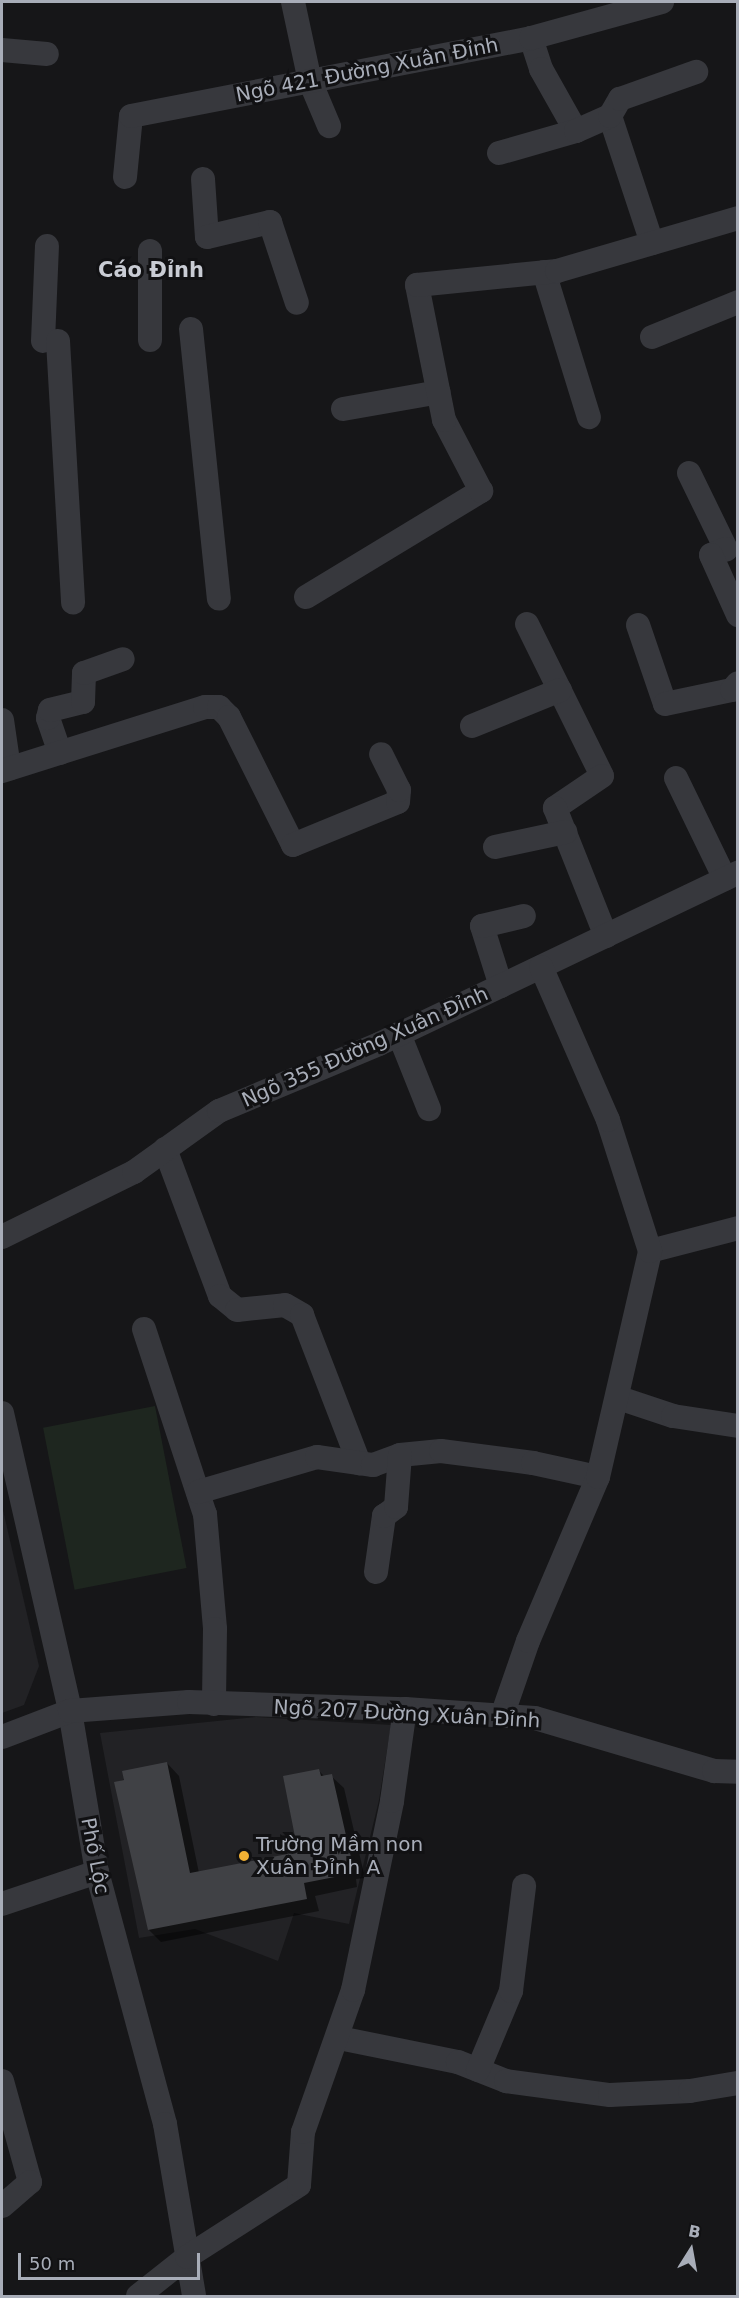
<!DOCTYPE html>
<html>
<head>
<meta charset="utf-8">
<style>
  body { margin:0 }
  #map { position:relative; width:739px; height:2298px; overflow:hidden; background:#161618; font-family:"DejaVu Sans",sans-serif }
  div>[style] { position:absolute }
  .built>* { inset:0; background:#222225 }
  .green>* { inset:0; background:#1e261f; transform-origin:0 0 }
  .shadow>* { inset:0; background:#0007 }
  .building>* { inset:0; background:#404145 }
  .minor>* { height:24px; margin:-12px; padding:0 12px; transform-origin:12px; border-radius:12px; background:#37383d }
  .dots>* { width:16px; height:16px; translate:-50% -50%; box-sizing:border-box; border:3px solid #111113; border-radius:50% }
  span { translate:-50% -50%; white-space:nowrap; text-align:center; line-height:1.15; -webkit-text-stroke:6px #111113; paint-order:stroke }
  .street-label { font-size:20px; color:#a8adb8 }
  .poi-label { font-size:20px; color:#a8adb8 }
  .left { translate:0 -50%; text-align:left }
  .neighbourhood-label { font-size:21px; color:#c9ccd4; font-weight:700 }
  .frame { position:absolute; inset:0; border:3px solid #a8adb8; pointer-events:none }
  .north { position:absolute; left:661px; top:2220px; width:60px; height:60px; -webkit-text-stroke:4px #111113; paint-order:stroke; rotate:11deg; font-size:16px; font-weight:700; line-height:24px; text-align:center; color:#a8adb8 }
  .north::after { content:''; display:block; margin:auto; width:21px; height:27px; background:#a8adb8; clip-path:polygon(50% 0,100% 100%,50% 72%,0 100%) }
  .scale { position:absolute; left:18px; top:2253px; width:182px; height:27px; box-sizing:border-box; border:3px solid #a8adb8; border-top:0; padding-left:8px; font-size:18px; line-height:21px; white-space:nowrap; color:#a8adb8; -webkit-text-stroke:4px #111113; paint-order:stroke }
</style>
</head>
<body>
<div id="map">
  <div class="built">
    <div style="clip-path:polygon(2px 1506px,39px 1666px,24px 1705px,2px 1713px)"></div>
    <div style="clip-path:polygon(256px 1717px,391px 1725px,379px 1800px,349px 1924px,294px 1913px,278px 1961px,195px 1929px,139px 1938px,100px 1733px)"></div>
  </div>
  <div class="green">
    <div style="left:155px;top:1406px;width:165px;height:114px;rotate:79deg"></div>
  </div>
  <div class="shadow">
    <div style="clip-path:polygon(167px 1763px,179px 1776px,199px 1873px,300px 1853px,319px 1771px,325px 1777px,331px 1776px,344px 1788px,365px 1878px,356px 1879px,357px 1887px,315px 1896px,319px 1911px,161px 1942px,149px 1930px,115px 1783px)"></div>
  </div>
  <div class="building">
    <div style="clip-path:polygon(167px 1762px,190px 1873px,298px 1852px,283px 1776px,319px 1769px,321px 1776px,332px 1774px,353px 1866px,344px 1867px,345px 1875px,304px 1883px,307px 1899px,148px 1930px,114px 1782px,124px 1780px,122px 1771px)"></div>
  </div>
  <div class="minor">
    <div style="left:293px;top:2px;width:81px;rotate:77.9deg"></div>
    <div style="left:310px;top:81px;width:49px;rotate:67.1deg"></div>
    <div style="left:531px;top:38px;width:33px;rotate:72deg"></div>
    <div style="left:541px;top:69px;width:71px;rotate:60.6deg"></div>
    <div style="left:2px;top:50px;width:45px;rotate:5.1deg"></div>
    <div style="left:610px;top:116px;width:134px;rotate:71.7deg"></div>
    <div style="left:499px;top:153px;width:80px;rotate:-15.9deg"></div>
    <div style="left:576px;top:131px;width:37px;rotate:-24deg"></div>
    <div style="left:610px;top:116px;width:20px;rotate:-60deg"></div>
    <div style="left:620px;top:99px;width:81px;rotate:-19.6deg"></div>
    <div style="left:125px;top:177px;width:61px;rotate:-84.4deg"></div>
    <div style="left:131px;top:116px;width:408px;rotate:-11deg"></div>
    <div style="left:531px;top:38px;width:136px;rotate:-15.4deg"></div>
    <div style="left:203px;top:179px;width:58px;rotate:86.1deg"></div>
    <div style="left:207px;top:237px;width:65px;rotate:-13.4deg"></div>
    <div style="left:270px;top:222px;width:85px;rotate:71.6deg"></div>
    <div style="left:150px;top:251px;width:89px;rotate:90deg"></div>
    <div style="left:544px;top:272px;width:152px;rotate:72.8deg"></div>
    <div style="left:191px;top:329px;width:271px;rotate:84.1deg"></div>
    <div style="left:652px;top:337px;width:93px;rotate:-22.1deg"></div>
    <div style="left:43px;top:341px;width:95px;rotate:-87.6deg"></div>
    <div style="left:58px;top:341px;width:262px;rotate:86.7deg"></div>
    <div style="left:343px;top:409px;width:97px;rotate:-10deg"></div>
    <div style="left:689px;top:473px;width:85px;rotate:64deg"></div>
    <div style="left:726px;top:549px;width:16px;rotate:158deg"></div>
    <div style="left:711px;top:555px;width:66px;rotate:65.8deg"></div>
    <div style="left:306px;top:597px;width:205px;rotate:-31.2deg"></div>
    <div style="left:481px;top:491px;width:80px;rotate:-117.5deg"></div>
    <div style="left:444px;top:420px;width:138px;rotate:-101.3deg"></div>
    <div style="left:417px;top:285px;width:141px;rotate:-5.7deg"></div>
    <div style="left:557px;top:271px;width:189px;rotate:-16.3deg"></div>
    <div style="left:527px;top:624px;width:169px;rotate:63.7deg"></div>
    <div style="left:602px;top:776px;width:57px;rotate:145.8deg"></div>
    <div style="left:555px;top:808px;width:138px;rotate:68.3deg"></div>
    <div style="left:638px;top:625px;width:83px;rotate:71.1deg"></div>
    <div style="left:665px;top:704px;width:68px;rotate:-11.8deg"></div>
    <div style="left:732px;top:690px;width:9px;rotate:-49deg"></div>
    <div style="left:2px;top:720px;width:49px;rotate:81.7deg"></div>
    <div style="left:472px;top:726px;width:95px;rotate:-22.2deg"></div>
    <div style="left:60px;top:753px;width:37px;rotate:-109deg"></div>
    <div style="left:48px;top:718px;width:8px;rotate:-76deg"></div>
    <div style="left:50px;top:710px;width:34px;rotate:-14deg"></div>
    <div style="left:83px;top:702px;width:29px;rotate:-88deg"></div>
    <div style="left:84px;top:673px;width:41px;rotate:-19.7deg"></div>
    <div style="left:2px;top:771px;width:213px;rotate:-17.5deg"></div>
    <div style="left:205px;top:707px;width:14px"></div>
    <div style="left:219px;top:707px;width:14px;rotate:45deg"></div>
    <div style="left:229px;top:717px;width:143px;rotate:63.4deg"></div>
    <div style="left:293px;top:845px;width:113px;rotate:-22.3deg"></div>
    <div style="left:398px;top:802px;width:12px;rotate:-85deg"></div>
    <div style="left:399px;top:790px;width:40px;rotate:-116.6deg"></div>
    <div style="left:676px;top:778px;width:112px;rotate:64.1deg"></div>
    <div style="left:495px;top:847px;width:72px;rotate:-12.1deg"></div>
    <div style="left:501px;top:986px;width:63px;rotate:-107.6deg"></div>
    <div style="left:482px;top:926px;width:43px;rotate:-13.4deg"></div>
    <div style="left:399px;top:1034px;width:81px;rotate:68.2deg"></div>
    <div style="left:165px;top:1149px;width:157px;rotate:69.5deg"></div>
    <div style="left:220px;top:1296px;width:22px;rotate:39deg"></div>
    <div style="left:237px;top:1310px;width:48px;rotate:-5.9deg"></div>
    <div style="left:285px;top:1305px;width:20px;rotate:30deg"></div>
    <div style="left:302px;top:1315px;width:159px;rotate:68.9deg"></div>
    <div style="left:2px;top:1237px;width:147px;rotate:-26.2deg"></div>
    <div style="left:134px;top:1172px;width:105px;rotate:-35.7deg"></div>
    <div style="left:219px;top:1111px;width:173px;rotate:-22.7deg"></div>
    <div style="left:379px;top:1044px;width:398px;rotate:-25.5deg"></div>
    <div style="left:650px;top:1251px;width:91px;rotate:-14.6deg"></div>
    <div style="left:144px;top:1329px;width:195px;rotate:71.8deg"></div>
    <div style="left:205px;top:1514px;width:115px;rotate:85deg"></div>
    <div style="left:215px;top:1629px;width:75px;rotate:90.8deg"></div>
    <div style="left:619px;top:1398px;width:57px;rotate:18.4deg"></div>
    <div style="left:673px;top:1416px;width:66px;rotate:8.7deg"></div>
    <div style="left:2px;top:1413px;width:306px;rotate:77.1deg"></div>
    <div style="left:70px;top:1711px;width:163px;rotate:80.5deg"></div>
    <div style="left:97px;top:1872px;width:261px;rotate:74.9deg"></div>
    <div style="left:165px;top:2124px;width:174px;rotate:80.4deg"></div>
    <div style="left:198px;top:1492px;width:124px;rotate:-16.4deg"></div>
    <div style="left:317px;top:1457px;width:57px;rotate:8.1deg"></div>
    <div style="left:373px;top:1465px;width:29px;rotate:-20deg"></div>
    <div style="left:400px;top:1455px;width:41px;rotate:-5.6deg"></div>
    <div style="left:441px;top:1451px;width:93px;rotate:7.4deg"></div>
    <div style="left:533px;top:1463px;width:66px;rotate:12.2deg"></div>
    <div style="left:376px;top:1572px;width:57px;rotate:-81.9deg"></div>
    <div style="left:384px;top:1516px;width:15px;rotate:-37deg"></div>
    <div style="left:396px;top:1507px;width:52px;rotate:-85.6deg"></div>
    <div style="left:502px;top:1716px;width:79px;rotate:-70.9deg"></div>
    <div style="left:528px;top:1641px;width:178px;rotate:-66.9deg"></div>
    <div style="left:598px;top:1477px;width:232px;rotate:-77deg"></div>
    <div style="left:650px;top:1251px;width:138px;rotate:-107.8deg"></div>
    <div style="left:608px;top:1120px;width:167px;rotate:-113.6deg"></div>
    <div style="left:2px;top:1737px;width:73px;rotate:-20.9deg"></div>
    <div style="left:70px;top:1711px;width:119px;rotate:-4.3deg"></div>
    <div style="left:189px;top:1702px;width:216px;rotate:1.9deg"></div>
    <div style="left:405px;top:1709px;width:130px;rotate:4deg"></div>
    <div style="left:535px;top:1718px;width:187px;rotate:16.5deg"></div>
    <div style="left:714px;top:1771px;width:24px;rotate:2deg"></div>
    <div style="left:2px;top:1904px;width:100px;rotate:-18.6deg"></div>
    <div style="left:339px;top:2038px;width:121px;rotate:11.4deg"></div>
    <div style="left:458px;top:2062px;width:52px;rotate:21.6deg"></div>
    <div style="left:506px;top:2081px;width:105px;rotate:7.7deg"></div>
    <div style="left:610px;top:2095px;width:80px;rotate:-2.9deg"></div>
    <div style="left:690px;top:2091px;width:49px;rotate:-9.5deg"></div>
    <div style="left:478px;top:2070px;width:86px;rotate:-67.3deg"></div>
    <div style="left:511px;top:1991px;width:106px;rotate:-82.9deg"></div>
    <div style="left:2px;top:2081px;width:105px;rotate:74.5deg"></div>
    <div style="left:30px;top:2182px;width:37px;rotate:139deg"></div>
    <div style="left:138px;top:2296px;width:63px;rotate:-38.5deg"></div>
    <div style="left:187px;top:2257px;width:133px;rotate:-32.7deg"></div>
    <div style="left:299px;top:2185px;width:53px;rotate:-85.7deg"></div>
    <div style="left:303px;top:2132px;width:151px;rotate:-70.6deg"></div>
    <div style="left:353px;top:1990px;width:193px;rotate:-78.3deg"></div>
    <div style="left:392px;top:1801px;width:93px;rotate:-82deg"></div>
  </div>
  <div class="dots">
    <div style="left:244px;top:1856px;background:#f2b134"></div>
  </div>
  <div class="street-label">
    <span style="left:367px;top:70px;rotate:-11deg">Ngõ 421 Đường Xuân Đỉnh</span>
    <span style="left:365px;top:1047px;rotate:-24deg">Ngõ 355 Đường Xuân Đỉnh</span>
    <span style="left:407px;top:1714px;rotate:3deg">Ngõ 207 Đường Xuân Đỉnh</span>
    <span style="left:95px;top:1856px;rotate:79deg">Phố Lộc</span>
  </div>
  <div class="poi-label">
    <span class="left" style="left:256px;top:1856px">Trường Mầm non<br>Xuân Đỉnh A</span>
  </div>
  <div class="neighbourhood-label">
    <span style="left:151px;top:270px">Cáo Đỉnh</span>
  </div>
  <div class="frame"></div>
  <div class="north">B</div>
  <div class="scale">50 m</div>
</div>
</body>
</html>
